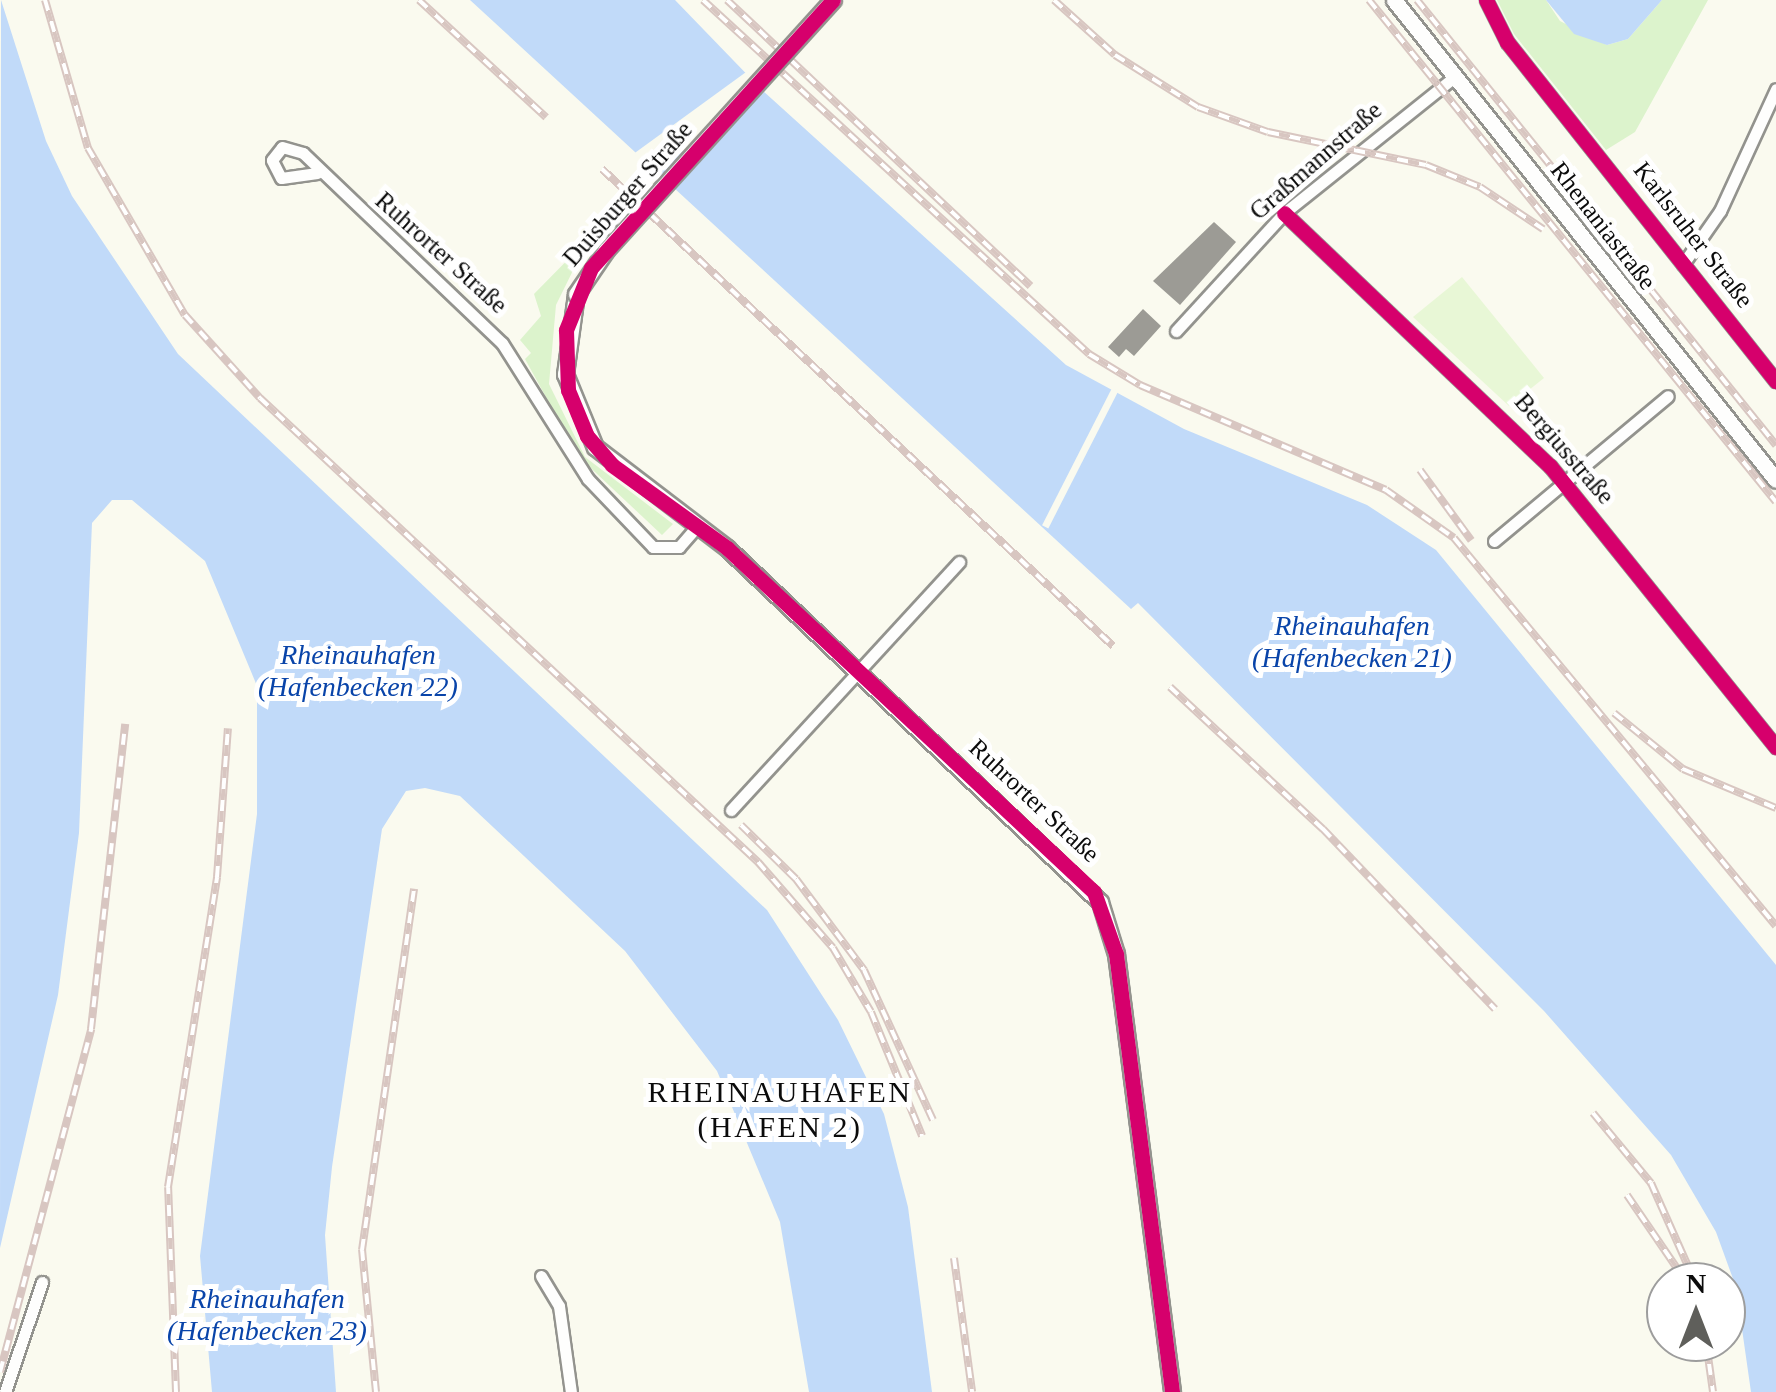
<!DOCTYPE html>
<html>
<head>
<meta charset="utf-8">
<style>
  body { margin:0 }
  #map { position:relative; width:1776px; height:1392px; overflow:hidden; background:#fafaef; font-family:"Times New Roman",serif }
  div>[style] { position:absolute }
  .green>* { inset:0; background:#dcf3cc }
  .pitch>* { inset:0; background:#e8f7d6 }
  .water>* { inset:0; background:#c1daf9 }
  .pier>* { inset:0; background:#fafaef; transform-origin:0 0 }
  .building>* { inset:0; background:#9c9b95 }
  .roads { filter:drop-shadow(2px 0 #93938e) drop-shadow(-2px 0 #93938e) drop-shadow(0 2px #93938e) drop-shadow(0 -2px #93938e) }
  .minor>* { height:11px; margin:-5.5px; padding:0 5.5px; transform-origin:5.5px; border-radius:5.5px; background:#fefefd }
  .tertiary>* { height:15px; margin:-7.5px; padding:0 7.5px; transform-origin:7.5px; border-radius:7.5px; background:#fefefd }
  .rail>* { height:8px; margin-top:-4px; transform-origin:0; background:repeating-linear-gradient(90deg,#fff 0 11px,#d8c6c1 0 22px); box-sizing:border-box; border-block:2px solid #d8c6c1 }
  .bridges { filter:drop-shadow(2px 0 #93938e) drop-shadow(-2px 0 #93938e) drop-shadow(0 2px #93938e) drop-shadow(0 -2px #93938e) }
  .tertiary-bridge>* { height:15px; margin:-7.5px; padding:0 7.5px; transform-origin:7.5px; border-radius:7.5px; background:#fefefd }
  .cycleway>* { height:15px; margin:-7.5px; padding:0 7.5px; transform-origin:7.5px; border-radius:7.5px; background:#d6006c }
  span { translate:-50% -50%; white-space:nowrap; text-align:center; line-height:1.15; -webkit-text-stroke:10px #fff; paint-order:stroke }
  .street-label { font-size:25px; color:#0b0b0b }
  .water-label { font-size:28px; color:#0944a9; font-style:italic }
  .quarter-label { font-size:30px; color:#0b0b0b; letter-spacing:2.5px }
  .north { position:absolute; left:1646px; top:1262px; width:100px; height:100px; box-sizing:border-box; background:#fff; border:2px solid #9d9d9d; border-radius:50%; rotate:0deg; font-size:28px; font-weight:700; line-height:40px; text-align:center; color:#0b0b0b }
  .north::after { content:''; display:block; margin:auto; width:35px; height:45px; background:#5f5f5b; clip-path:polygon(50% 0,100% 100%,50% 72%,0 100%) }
</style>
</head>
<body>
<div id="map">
  <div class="green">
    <div style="clip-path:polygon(1497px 0,1546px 0,1560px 21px,1607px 45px,1628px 39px,1662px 0,1708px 0,1635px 132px,1606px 150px,1514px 34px)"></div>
    <div style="clip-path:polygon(589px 238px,556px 305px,549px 384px,585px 457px,673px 524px,662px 535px,579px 457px,525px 359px,531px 353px,520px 340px,541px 316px,534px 294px)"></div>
  </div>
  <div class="pitch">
    <div style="clip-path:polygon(1462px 277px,1544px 378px,1509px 406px,1413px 317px)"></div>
  </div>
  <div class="water">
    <div style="clip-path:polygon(1px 0,46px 141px,72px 196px,178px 354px,767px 910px,838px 1020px,884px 1114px,908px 1207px,932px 1392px,809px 1392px,780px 1222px,717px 1071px,625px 951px,460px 796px,425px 788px,406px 791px,382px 829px,332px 1167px,325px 1235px,336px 1392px,212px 1392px,200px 1256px,257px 814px,257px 686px,205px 561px,132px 500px,112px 500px,92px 523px,79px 833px,58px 995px,0 1248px)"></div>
    <div style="clip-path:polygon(470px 0,675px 0,762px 90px,1066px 365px,1184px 429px,1367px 505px,1436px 550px,1776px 965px,1776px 1392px,1751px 1392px,1736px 1287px,1716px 1232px,1671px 1155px,1544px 1011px,1138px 603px,1131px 609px)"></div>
    <div style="clip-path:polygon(1546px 0,1662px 0,1628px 39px,1607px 45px,1574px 34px)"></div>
  </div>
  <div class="pier">
    <div style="left:753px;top:67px;width:27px;height:147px;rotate:54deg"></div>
    <div style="left:1112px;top:388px;width:7px;height:154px;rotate:27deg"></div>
  </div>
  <div class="building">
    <div style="clip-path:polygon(1214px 222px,1236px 242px,1180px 305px,1153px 281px)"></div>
    <div style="clip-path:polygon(1143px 309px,1161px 326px,1134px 356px,1126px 349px,1119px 357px,1108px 347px)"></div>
  </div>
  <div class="roads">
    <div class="minor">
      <div style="left:1486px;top:0;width:47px;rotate:63.4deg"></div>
      <div style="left:1507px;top:42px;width:433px;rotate:51.6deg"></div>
      <div style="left:317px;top:173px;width:36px;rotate:172deg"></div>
      <div style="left:281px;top:178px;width:20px;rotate:-117deg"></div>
      <div style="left:272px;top:160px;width:16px;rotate:-52deg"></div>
      <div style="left:282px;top:147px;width:22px;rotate:16deg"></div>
      <div style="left:303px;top:153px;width:275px;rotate:43.7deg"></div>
      <div style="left:502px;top:343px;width:161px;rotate:57.7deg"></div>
      <div style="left:588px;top:479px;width:94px;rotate:46.3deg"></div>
      <div style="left:653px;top:547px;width:26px"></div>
      <div style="left:679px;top:547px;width:29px;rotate:-49deg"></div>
      <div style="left:1284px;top:213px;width:367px;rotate:43.6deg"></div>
      <div style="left:1550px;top:466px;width:361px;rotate:51.2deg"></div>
      <div style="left:1683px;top:264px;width:65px;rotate:-55.1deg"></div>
      <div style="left:1720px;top:211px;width:134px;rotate:-65.3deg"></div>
      <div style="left:1176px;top:331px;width:160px;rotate:-47.5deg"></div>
      <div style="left:1284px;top:213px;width:216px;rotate:-38.6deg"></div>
      <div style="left:1494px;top:541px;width:226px;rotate:-39.8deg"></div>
      <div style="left:731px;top:810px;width:337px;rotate:-47.4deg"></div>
      <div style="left:541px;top:1276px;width:35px;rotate:59deg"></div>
      <div style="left:559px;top:1306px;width:87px;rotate:82.1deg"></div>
      <div style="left:5px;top:1392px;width:116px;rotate:-71.4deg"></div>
    </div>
    <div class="tertiary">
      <div style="left:1394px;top:0;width:613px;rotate:51.49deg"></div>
      <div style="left:576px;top:294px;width:81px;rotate:97.8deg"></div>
      <div style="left:565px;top:374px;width:79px;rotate:67.7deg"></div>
      <div style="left:595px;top:447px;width:166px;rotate:37.4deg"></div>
      <div style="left:727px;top:548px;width:514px;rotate:43.5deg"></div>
      <div style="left:1100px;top:902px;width:54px;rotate:72.9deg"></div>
      <div style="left:1116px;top:954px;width:442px;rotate:82.7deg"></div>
    </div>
  </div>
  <div class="rail">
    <div style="left:45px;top:0;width:154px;rotate:73.8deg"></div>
    <div style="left:88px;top:148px;width:193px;rotate:59.9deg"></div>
    <div style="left:185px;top:315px;width:112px;rotate:47.9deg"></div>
    <div style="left:260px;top:398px;width:681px;rotate:42.98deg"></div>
    <div style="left:758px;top:862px;width:114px;rotate:48.9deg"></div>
    <div style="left:833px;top:948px;width:74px;rotate:59.3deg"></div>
    <div style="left:871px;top:1012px;width:134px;rotate:67.6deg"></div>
    <div style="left:419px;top:0;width:173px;rotate:42.7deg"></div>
    <div style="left:703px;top:0;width:524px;rotate:42.52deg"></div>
    <div style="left:1089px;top:354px;width:60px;rotate:31.3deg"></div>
    <div style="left:1140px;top:385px;width:267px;rotate:23.1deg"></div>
    <div style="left:1386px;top:490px;width:83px;rotate:35.2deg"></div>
    <div style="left:1454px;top:538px;width:504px;rotate:50.31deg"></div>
    <div style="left:727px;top:0;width:417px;rotate:43.3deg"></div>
    <div style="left:1054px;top:0;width:82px;rotate:42deg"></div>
    <div style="left:1115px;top:55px;width:98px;rotate:32.1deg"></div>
    <div style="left:1198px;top:107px;width:74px;rotate:19.7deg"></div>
    <div style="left:1268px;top:132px;width:161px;rotate:11.8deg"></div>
    <div style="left:1426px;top:165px;width:58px;rotate:22.2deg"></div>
    <div style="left:1480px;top:187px;width:76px;rotate:33.7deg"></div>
    <div style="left:1369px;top:0;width:646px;rotate:50.97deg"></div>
    <div style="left:1417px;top:0;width:572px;rotate:51.11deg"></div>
    <div style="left:602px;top:169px;width:699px;rotate:43.03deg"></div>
    <div style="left:1420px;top:470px;width:87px;rotate:53.9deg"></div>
    <div style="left:1170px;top:687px;width:209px;rotate:42.9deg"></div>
    <div style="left:1323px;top:829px;width:249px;rotate:46.3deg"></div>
    <div style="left:1614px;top:713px;width:89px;rotate:39.1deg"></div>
    <div style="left:1683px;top:769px;width:101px;rotate:22.8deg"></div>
    <div style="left:741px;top:825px;width:77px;rotate:44.5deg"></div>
    <div style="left:796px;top:879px;width:114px;rotate:53.2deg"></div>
    <div style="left:864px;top:970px;width:165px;rotate:65.3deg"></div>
    <div style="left:1593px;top:1113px;width:91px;rotate:50.4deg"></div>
    <div style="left:1651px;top:1183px;width:108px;rotate:66deg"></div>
    <div style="left:1627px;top:1195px;width:99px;rotate:55.7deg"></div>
    <div style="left:954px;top:1258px;width:135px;rotate:82.3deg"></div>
    <div style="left:1706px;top:1342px;width:50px;rotate:82deg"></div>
    <div style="left:0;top:1372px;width:355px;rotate:-75.1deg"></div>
    <div style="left:91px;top:1029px;width:307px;rotate:-83.6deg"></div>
    <div style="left:176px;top:1392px;width:205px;rotate:-92.2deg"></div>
    <div style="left:168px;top:1187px;width:314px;rotate:-81deg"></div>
    <div style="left:217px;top:877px;width:149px;rotate:-85.8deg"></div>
    <div style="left:376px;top:1392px;width:143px;rotate:-95.6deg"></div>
    <div style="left:362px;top:1250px;width:365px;rotate:-81.8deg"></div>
  </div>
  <div class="bridges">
    <div class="tertiary-bridge">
      <div style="left:576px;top:294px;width:53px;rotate:-55.7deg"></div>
      <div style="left:606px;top:250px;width:338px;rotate:-47.8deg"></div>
    </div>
  </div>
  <div class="cycleway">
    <div style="left:833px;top:0;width:361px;rotate:132.1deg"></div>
    <div style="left:591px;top:268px;width:67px;rotate:112deg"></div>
    <div style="left:566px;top:330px;width:60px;rotate:88.1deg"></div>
    <div style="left:568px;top:390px;width:50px;rotate:67.6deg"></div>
    <div style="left:587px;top:436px;width:38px;rotate:49deg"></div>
    <div style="left:612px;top:465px;width:142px;rotate:35.8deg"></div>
    <div style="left:727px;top:548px;width:503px;rotate:43.15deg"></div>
    <div style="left:1094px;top:892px;width:66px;rotate:70.5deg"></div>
    <div style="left:1116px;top:954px;width:442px;rotate:82.7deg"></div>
    <div style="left:1486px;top:0;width:47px;rotate:63.4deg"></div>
    <div style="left:1507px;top:42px;width:433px;rotate:51.6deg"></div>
    <div style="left:1284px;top:213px;width:367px;rotate:43.6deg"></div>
    <div style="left:1550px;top:466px;width:361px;rotate:51.2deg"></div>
  </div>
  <div class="street-label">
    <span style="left:1316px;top:161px;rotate:-41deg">Graßmannstraße</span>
    <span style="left:628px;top:194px;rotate:-49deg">Duisburger Straße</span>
    <span style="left:1603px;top:226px;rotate:52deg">Rhenaniastraße</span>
    <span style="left:1693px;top:235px;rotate:52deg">Karlsruher Straße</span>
    <span style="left:441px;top:253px;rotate:42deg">Ruhrorter Straße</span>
    <span style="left:1564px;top:449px;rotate:49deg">Bergiusstraße</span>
    <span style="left:1034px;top:801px;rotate:43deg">Ruhrorter Straße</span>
  </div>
  <div class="water-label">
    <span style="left:1352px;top:642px">Rheinauhafen<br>(Hafenbecken 21)</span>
    <span style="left:358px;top:671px">Rheinauhafen<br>(Hafenbecken 22)</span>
    <span style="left:267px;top:1315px">Rheinauhafen<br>(Hafenbecken 23)</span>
  </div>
  <div class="quarter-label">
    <span style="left:780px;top:1109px">RHEINAUHAFEN<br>(HAFEN 2)</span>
  </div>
  <div class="north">N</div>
</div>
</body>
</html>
